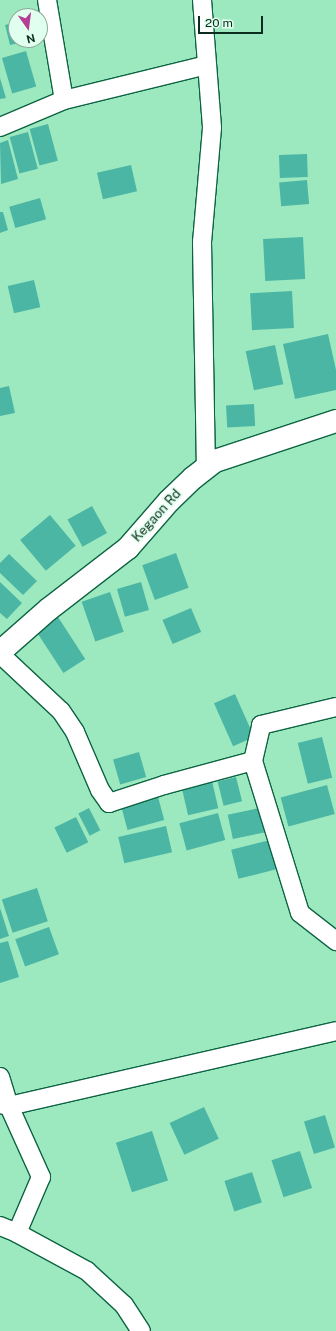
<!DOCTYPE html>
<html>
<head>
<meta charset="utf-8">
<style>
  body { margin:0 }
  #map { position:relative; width:336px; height:1331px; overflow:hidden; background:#9ce9c0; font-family:"Public Sans",sans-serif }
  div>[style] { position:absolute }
  .building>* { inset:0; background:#4cb6a4; transform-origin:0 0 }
  .roads { filter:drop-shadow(1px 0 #0d6442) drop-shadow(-1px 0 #0d6442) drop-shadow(0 1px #0d6442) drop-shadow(0 -1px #0d6442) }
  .street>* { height:18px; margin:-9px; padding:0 9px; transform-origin:9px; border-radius:9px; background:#fff }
  .secondary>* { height:22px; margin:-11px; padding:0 11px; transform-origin:11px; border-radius:11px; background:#fff }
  span { translate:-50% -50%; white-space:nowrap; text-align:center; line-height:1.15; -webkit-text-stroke:3.5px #e1ffee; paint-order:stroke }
  .street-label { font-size:13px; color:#0c2c1d }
  .north { position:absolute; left:8px; top:8px; width:40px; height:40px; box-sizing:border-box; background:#e1ffee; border:1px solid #8cab9a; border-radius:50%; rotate:166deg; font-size:11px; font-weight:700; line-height:16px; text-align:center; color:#0c2c1d }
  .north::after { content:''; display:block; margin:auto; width:14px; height:18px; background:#b53e95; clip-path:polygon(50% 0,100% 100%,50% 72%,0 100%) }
  .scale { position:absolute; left:198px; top:16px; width:65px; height:18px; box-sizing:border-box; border:2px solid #0c2c1d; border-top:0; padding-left:5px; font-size:12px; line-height:14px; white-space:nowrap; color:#0c2c1d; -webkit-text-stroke:3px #e1ffee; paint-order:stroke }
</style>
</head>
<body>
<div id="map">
  <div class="building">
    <div style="clip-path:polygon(16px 22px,16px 40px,28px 41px,10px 45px,5px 25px)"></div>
    <div style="left:26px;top:51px;width:37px;height:25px;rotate:74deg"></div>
    <div style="clip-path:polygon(0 78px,6px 98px,0 99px)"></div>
    <div style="left:48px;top:124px;width:38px;height:19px;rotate:75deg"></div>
    <div style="left:28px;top:132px;width:38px;height:19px;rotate:75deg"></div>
    <div style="clip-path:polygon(8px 140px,18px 179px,1px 184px,0 143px)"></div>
    <div style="left:307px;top:154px;width:23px;height:28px;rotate:88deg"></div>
    <div style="left:131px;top:165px;width:27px;height:35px;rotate:77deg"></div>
    <div style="left:307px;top:180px;width:24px;height:28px;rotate:85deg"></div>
    <div style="left:40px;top:198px;width:22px;height:32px;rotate:74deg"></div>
    <div style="clip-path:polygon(0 212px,3px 212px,8px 230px,0 233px)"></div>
    <div style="left:303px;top:237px;width:42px;height:40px;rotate:87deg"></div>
    <div style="left:34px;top:280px;width:28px;height:27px;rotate:77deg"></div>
    <div style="left:292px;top:291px;width:37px;height:42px;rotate:87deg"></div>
    <div style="clip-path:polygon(328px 334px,336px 370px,336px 390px,295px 399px,283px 344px)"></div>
    <div style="left:275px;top:345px;width:40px;height:30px;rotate:78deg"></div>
    <div style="clip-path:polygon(9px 386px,15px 413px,0 416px,0 388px)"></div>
    <div style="left:254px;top:404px;width:22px;height:28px;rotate:87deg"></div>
    <div style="left:92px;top:506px;width:31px;height:28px;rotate:61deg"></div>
    <div style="left:50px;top:515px;width:40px;height:39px;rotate:50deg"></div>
    <div style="left:176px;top:553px;width:37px;height:36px;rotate:70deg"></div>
    <div style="clip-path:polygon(9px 554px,37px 581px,23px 595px,0 573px,0 563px)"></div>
    <div style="clip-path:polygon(0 582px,22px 603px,7px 619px,0 613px)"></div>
    <div style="left:141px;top:582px;width:29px;height:25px;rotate:74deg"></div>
    <div style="left:110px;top:592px;width:42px;height:30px;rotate:71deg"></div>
    <div style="left:191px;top:608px;width:26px;height:31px;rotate:67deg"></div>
    <div style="left:58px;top:617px;width:50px;height:26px;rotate:57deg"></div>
    <div style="left:235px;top:694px;width:47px;height:23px;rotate:66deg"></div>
    <div style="left:322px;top:737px;width:42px;height:25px;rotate:76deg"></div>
    <div style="left:139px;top:752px;width:26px;height:27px;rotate:74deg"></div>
    <div style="left:236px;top:777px;width:25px;height:19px;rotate:76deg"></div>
    <div style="left:212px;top:781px;width:28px;height:31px;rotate:77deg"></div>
    <div style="left:327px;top:785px;width:30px;height:48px;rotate:75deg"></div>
    <div style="left:157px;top:793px;width:28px;height:38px;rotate:75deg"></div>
    <div style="left:89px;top:808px;width:25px;height:12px;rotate:63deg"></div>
    <div style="left:259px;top:808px;width:25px;height:32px;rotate:78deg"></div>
    <div style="left:218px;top:813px;width:28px;height:40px;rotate:75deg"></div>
    <div style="left:76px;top:817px;width:28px;height:24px;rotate:64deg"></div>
    <div style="left:166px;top:826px;width:27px;height:49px;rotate:77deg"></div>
    <div style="left:270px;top:840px;width:30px;height:40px;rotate:76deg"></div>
    <div style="left:37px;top:888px;width:35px;height:37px;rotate:72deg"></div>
    <div style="clip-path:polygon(0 908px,9px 936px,0 939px)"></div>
    <div style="left:49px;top:927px;width:29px;height:36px;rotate:70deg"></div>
    <div style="clip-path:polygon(8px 941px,19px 977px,0 983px,0 943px)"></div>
    <div style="left:204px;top:1107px;width:35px;height:38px;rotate:65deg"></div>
    <div style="left:325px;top:1115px;width:34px;height:22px;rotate:73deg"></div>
    <div style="left:152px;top:1131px;width:52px;height:38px;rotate:72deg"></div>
    <div style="left:300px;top:1151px;width:39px;height:30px;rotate:72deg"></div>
    <div style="left:252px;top:1172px;width:32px;height:29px;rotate:72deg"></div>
  </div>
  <div class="roads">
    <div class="street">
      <div style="left:47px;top:0;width:101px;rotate:80.4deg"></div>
      <div style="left:64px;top:100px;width:146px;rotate:-13.8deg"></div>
      <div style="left:202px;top:0;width:128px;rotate:85.5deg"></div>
      <div style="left:212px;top:128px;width:114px;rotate:95deg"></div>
      <div style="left:202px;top:242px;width:226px;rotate:89deg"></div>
      <div style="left:0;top:127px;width:69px;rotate:-22.9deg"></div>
      <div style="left:0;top:654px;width:83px;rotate:43.1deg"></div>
      <div style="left:61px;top:711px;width:25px;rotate:56deg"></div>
      <div style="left:75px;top:732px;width:63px;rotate:66.7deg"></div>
      <div style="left:100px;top:790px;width:16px;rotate:55deg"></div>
      <div style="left:109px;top:803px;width:58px;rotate:-18.1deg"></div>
      <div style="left:164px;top:785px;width:92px;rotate:-15.1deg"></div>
      <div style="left:253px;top:761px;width:37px;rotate:-77deg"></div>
      <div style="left:261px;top:725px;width:77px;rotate:-13.5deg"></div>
      <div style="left:253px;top:761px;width:159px;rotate:72.8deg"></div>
      <div style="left:300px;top:913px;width:46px;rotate:37.9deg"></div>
      <div style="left:0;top:1077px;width:30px;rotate:73deg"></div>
      <div style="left:9px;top:1106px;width:335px;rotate:-12.9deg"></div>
      <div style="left:0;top:1104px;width:9px;rotate:13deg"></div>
      <div style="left:9px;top:1106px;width:78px;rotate:65.7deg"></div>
      <div style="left:41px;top:1177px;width:61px;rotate:113.2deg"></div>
      <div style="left:0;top:1226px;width:18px;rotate:22deg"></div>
      <div style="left:17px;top:1233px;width:80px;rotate:28.5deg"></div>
      <div style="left:87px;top:1271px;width:50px;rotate:42.6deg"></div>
      <div style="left:124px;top:1305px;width:31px;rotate:57deg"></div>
    </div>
    <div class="secondary">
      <div style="left:0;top:652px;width:65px;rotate:-41.3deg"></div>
      <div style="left:49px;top:609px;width:100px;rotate:-37.7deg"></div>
      <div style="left:128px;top:548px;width:62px;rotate:-48.9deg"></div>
      <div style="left:169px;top:501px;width:33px;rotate:-44deg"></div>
      <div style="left:193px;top:478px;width:28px;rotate:-38deg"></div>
      <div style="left:215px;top:461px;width:127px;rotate:-18.3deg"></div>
    </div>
  </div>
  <div class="street-label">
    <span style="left:157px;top:516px;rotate:-48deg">Kegaon Rd</span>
  </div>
  <div class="north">N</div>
  <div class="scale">20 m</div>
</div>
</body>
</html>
